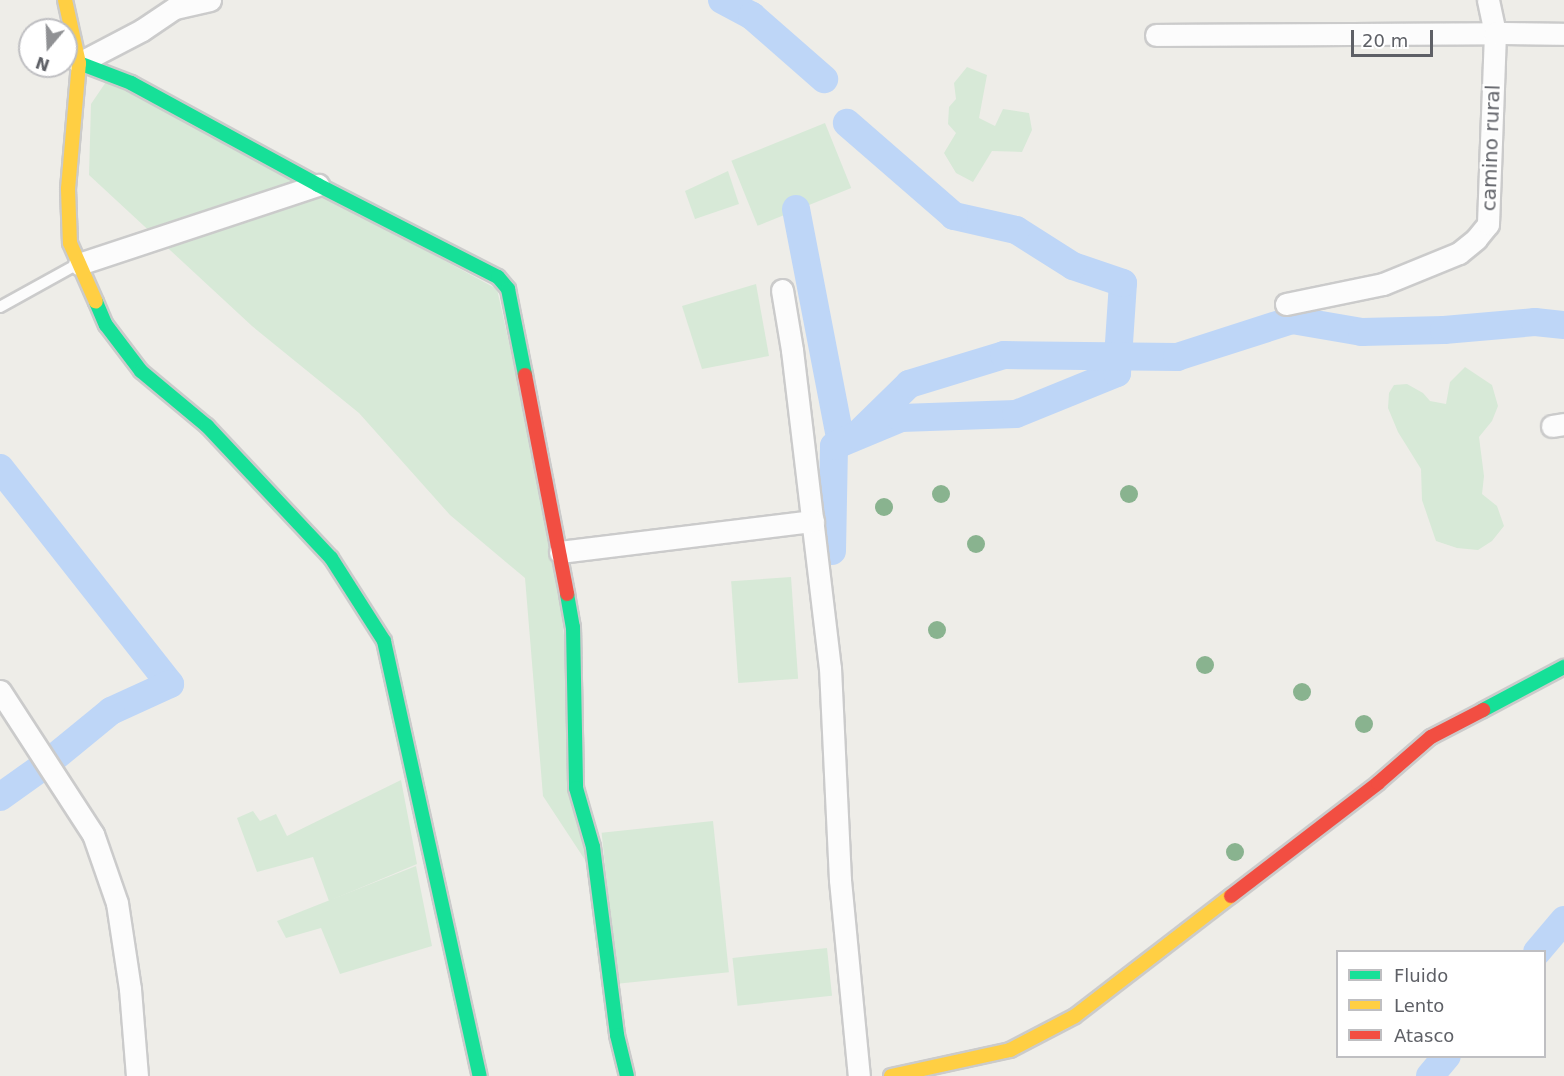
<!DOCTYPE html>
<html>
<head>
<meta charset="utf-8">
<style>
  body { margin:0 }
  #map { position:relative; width:1564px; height:1076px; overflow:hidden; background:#eeede8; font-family:"DejaVu Sans",sans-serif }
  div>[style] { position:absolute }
  .green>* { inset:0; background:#d7e9d7; transform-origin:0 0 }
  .canal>* { height:28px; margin:-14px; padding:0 14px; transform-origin:14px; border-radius:14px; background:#bed6f7 }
  .roads { filter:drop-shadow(2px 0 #cbcbcb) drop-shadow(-2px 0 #cbcbcb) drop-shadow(0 2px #cbcbcb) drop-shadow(0 -2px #cbcbcb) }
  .lane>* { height:10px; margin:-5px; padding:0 5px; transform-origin:5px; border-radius:5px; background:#fcfcfc }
  .street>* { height:21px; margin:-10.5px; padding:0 10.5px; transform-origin:10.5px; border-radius:10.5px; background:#fcfcfc }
  .fast>* { height:14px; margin:-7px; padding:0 7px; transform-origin:7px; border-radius:7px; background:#16e098 }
  .slow>* { height:14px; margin:-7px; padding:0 7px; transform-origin:7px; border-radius:7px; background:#ffcf43 }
  .jam>* { height:14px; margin:-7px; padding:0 7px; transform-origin:7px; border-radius:7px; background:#f24e42 }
  .trees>* { width:18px; height:18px; margin:-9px; border-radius:50%; background:#89b38f }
  span { translate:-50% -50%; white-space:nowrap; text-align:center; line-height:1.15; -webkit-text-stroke:4.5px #fff; paint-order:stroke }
  .street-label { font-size:20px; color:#5e6066 }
  .legend { position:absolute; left:1336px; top:950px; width:210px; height:108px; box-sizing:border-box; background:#fff; border:2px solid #bfbfc2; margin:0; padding:8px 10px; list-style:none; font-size:18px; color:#5e6066 }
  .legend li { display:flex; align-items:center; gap:12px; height:30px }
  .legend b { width:30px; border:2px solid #bfbfc2 }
  .north { position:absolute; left:18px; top:18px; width:60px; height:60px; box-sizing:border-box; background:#fff; border:2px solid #bfbfc2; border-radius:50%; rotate:199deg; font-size:16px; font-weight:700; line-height:24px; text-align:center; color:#5e6066 }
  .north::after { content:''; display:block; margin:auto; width:21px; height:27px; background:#909194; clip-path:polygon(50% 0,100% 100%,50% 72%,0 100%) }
  .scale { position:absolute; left:1351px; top:30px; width:82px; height:27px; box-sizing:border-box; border:3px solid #5e6066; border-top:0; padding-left:8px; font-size:18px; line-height:21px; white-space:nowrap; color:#5e6066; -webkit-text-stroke:4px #fff; paint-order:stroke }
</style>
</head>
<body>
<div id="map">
  <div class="green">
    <div style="clip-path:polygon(967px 67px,987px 75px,979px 118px,995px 126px,1003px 109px,1029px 113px,1032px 130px,1022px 152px,992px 151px,973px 182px,956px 173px,944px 153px,956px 133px,948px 124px,949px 107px,956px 99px,954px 83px)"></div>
    <div style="clip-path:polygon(108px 79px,497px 289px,554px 544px,589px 866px,543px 796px,525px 578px,450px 515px,359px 413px,252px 326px,89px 175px,91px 104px)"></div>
    <div style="left:825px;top:123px;width:70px;height:101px;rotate:68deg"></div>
    <div style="clip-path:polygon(728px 171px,739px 204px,695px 219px,685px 191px)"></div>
    <div style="clip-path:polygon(756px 284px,769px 356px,702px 369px,682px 306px)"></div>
    <div style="clip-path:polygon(1465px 367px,1492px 385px,1498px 406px,1492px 421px,1479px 437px,1484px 476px,1482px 494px,1497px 506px,1504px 526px,1492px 541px,1478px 550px,1457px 548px,1436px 541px,1422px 500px,1421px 469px,1398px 432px,1388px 408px,1389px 393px,1394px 385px,1407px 384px,1423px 393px,1430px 401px,1446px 404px,1450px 382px)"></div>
    <div style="left:791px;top:577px;width:102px;height:60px;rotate:86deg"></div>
    <div style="clip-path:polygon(401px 780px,417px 864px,329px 901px,313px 857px,257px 872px,237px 818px,253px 811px,260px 821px,276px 814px,287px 836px)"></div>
    <div style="left:713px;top:821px;width:152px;height:112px;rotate:84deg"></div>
    <div style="clip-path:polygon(416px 866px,432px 946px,340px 974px,321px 928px,286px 938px,277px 921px)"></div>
    <div style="left:827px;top:948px;width:48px;height:95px;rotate:84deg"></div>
  </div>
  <div class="canal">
    <div style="left:722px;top:0;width:34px;rotate:28deg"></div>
    <div style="left:752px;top:16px;width:96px;rotate:41.2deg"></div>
    <div style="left:796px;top:209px;width:238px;rotate:79.1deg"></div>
    <div style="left:841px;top:443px;width:65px;rotate:-22.6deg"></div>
    <div style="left:901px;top:418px;width:115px;rotate:-2deg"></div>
    <div style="left:1016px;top:414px;width:109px;rotate:-22.1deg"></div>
    <div style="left:1117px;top:373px;width:90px;rotate:-86.2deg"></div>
    <div style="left:1123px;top:283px;width:53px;rotate:-161.2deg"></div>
    <div style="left:1073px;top:266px;width:67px;rotate:-147.7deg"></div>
    <div style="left:1016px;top:230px;width:64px;rotate:-167.3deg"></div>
    <div style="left:954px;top:216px;width:142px;rotate:-139deg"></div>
    <div style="left:0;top:468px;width:275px;rotate:51.8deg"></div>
    <div style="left:170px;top:684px;width:65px;rotate:155.4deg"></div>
    <div style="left:111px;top:711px;width:79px;rotate:140.7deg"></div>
    <div style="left:832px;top:551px;width:105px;rotate:-88.9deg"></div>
    <div style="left:834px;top:446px;width:25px;rotate:-26deg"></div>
    <div style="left:857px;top:435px;width:73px;rotate:-44.4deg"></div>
    <div style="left:909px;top:384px;width:99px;rotate:-17deg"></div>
    <div style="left:1004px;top:355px;width:173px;rotate:0.7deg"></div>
    <div style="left:1177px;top:357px;width:121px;rotate:-17.8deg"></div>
    <div style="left:1292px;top:320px;width:71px;rotate:9.7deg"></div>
    <div style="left:1362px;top:332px;width:82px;rotate:-1.4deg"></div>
    <div style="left:1444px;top:330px;width:91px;rotate:-5deg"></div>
    <div style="left:1535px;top:322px;width:29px;rotate:6deg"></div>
    <div style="left:0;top:797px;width:52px;rotate:-35.5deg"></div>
    <div style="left:1537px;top:952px;width:42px;rotate:-49.8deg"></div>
    <div style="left:1430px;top:1076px;width:26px;rotate:-50deg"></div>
  </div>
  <div class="roads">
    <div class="lane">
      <div style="left:0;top:307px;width:89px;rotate:-28.9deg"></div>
    </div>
    <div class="street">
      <div style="left:1156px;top:35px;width:339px;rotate:-0.3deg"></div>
      <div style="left:1495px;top:33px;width:34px;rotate:-102deg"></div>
      <div style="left:79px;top:63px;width:71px;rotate:-27.6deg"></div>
      <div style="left:142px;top:30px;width:40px;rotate:-34deg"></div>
      <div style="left:175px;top:8px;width:36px;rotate:-13deg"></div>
      <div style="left:79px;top:264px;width:252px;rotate:-18.3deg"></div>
      <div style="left:782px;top:290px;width:61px;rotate:80.5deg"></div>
      <div style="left:792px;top:350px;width:320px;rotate:83.2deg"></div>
      <div style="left:830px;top:668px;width:212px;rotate:87.3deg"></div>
      <div style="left:840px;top:880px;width:197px;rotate:84.5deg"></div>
      <div style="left:1286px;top:304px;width:99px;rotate:-11.7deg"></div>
      <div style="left:1383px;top:284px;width:82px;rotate:-22.2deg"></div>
      <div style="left:1459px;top:253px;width:22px;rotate:-39deg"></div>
      <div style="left:1476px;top:239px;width:19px;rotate:-51deg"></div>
      <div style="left:1488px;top:224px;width:191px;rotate:-87.9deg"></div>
      <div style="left:1495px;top:33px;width:69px;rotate:0.8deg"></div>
      <div style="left:1552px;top:426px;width:12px;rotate:-9deg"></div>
      <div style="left:560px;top:552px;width:255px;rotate:-7deg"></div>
      <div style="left:0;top:691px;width:171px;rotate:57deg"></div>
      <div style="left:93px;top:834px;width:73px;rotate:70.8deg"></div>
      <div style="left:117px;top:903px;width:87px;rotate:81.4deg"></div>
      <div style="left:130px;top:989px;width:87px;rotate:85.4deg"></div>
    </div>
    <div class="fast">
      <div style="left:79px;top:63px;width:56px;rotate:21deg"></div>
      <div style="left:131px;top:83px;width:213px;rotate:28.6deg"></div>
      <div style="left:318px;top:185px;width:202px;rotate:27.1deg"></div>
      <div style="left:498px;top:277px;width:16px;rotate:50deg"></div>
      <div style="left:508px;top:289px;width:88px;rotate:78.8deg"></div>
      <div style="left:96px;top:302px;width:25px;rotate:67deg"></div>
      <div style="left:106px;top:325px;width:58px;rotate:52.7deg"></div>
      <div style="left:141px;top:371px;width:86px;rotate:39.8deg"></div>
      <div style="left:207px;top:426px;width:181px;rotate:46.8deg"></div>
      <div style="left:331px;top:558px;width:98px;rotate:57.4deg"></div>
      <div style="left:384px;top:641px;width:445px;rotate:77.6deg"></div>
      <div style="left:567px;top:594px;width:34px;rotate:80deg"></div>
      <div style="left:573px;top:627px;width:161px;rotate:88.9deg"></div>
      <div style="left:576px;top:788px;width:61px;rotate:73.9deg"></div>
      <div style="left:593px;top:847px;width:190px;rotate:82.7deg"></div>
      <div style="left:617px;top:1035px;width:42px;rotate:76.3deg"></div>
      <div style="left:1483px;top:710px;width:92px;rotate:-28deg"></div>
    </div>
    <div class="slow">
      <div style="left:65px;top:0;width:65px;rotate:77.5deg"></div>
      <div style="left:79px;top:63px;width:126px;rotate:95deg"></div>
      <div style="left:68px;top:189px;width:54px;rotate:87.9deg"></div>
      <div style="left:70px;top:243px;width:64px;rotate:66.2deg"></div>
      <div style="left:891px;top:1076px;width:122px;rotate:-12.3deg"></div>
      <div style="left:1010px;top:1050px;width:73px;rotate:-27.6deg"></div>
      <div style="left:1075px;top:1016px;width:197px;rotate:-37.6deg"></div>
    </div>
    <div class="jam">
      <div style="left:525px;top:375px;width:223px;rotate:79.1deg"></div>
      <div style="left:1231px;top:896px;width:185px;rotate:-37.5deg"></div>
      <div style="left:1378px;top:783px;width:70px;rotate:-41deg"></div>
      <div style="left:1431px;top:737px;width:59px;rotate:-27.4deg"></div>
    </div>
  </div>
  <div class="trees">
    <div style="left:941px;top:494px"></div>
    <div style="left:1129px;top:494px"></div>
    <div style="left:884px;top:507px"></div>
    <div style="left:976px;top:544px"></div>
    <div style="left:937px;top:630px"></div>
    <div style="left:1205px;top:665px"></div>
    <div style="left:1302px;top:692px"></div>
    <div style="left:1364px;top:724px"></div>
    <div style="left:1235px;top:852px"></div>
  </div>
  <div class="street-label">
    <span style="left:1491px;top:148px;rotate:-88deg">camino rural</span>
  </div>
  <ul class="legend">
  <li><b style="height:8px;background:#16e098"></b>Fluido</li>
  <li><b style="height:8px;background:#ffcf43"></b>Lento</li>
  <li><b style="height:8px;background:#f24e42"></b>Atasco</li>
  </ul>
  <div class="north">N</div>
  <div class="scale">20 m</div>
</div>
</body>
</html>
